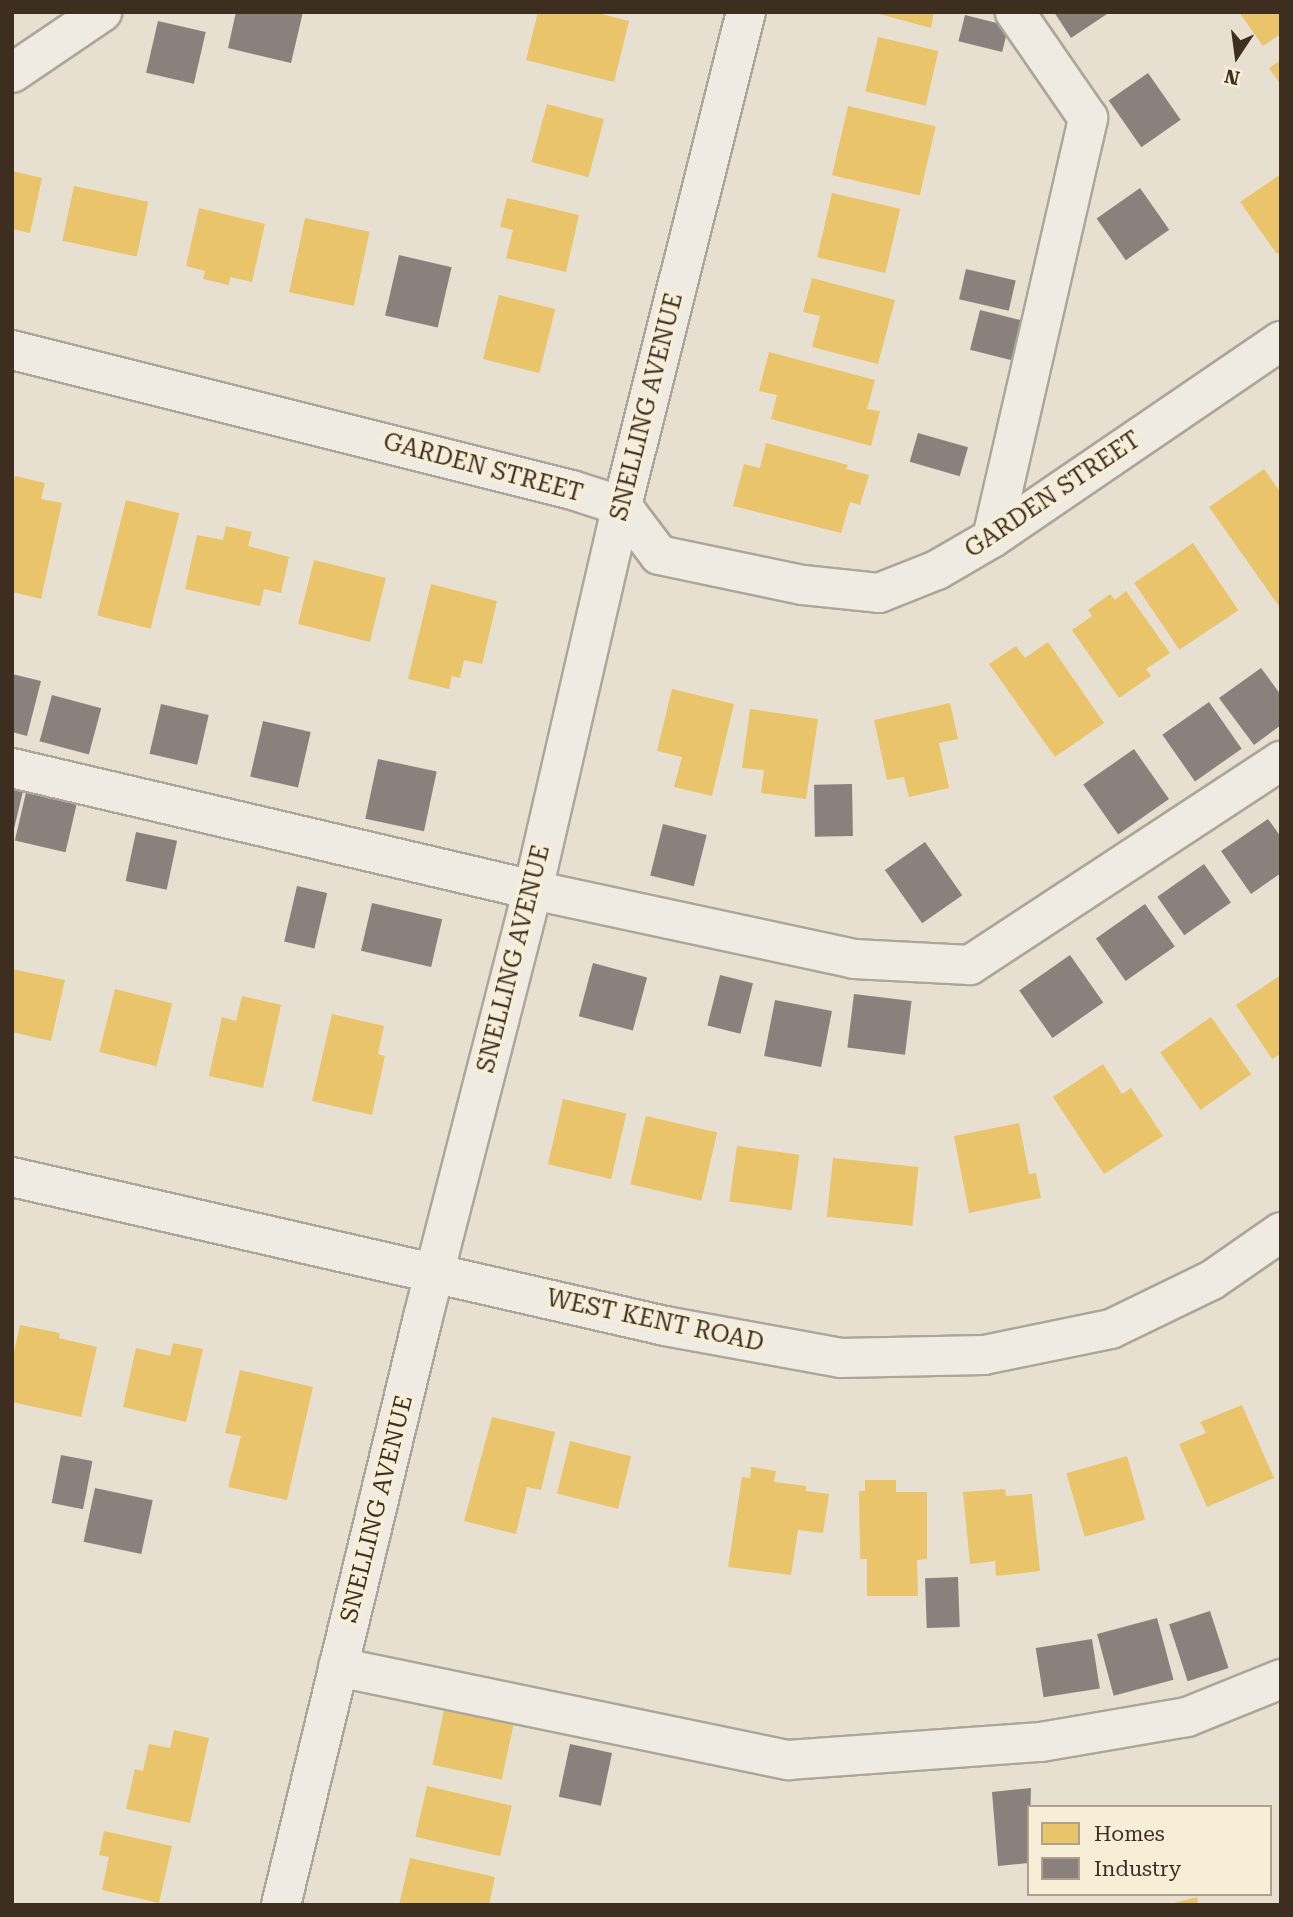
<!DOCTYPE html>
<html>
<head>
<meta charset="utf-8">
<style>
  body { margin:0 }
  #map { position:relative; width:1293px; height:1917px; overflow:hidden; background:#e7e0d1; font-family:"Roboto Serif",serif }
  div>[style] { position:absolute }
  .homes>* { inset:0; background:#e9c46a; transform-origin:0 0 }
  .industry>* { inset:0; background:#8a817c; transform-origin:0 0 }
  .roads { filter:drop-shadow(2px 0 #ada599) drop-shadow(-2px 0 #ada599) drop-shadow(0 2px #ada599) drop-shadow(0 -2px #ada599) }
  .minor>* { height:38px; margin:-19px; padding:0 19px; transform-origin:19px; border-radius:19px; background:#efebe3 }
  span { translate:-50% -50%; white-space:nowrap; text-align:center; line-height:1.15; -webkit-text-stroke:7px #f7eed8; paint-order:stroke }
  .street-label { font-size:24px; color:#3d2e20 }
  .frame { position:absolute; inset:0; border:14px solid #3d2e20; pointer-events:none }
  .legend { position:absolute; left:1027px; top:1805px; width:245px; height:91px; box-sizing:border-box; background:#f7eed8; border:2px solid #ada18e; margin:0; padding:9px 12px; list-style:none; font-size:21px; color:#3d2e20 }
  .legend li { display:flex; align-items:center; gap:14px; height:35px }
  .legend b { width:35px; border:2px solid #ada18e }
  .north { position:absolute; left:1202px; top:21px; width:70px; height:70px; -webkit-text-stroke:5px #f7eed8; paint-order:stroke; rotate:193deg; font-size:19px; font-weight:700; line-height:28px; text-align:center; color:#3d2e20 }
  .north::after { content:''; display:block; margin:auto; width:24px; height:32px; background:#3d2e20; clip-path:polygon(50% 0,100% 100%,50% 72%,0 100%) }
</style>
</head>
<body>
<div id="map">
  <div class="homes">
    <div style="clip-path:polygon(538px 12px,593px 12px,629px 21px,614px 82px,526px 60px)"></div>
    <div style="clip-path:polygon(872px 12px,934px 12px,931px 28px)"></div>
    <div style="clip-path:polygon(1239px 12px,1281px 12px,1281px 34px,1263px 46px)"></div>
    <div style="left:878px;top:37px;width:62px;height:56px;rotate:13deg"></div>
    <div style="clip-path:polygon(1281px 60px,1281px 85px,1269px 68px)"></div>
    <div style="left:547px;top:104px;width:59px;height:60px;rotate:15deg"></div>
    <div style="left:848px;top:106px;width:90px;height:71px;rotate:13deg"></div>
    <div style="clip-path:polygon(12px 171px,42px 178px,30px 233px,12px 229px)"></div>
    <div style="clip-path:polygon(1281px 174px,1281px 252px,1277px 254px,1240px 202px)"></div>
    <div style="left:74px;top:186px;width:76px;height:56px;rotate:12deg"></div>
    <div style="left:832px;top:193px;width:70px;height:66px;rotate:13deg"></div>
    <div style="clip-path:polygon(507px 198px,579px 215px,566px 272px,506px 258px,513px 230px,500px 227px)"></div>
    <div style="clip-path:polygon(199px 208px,265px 224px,252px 282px,230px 277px,229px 285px,203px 279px,205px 271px,186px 266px)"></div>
    <div style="left:305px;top:218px;width:66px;height:76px;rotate:12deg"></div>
    <div style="clip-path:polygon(812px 278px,895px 300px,878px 364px,812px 347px,820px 316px,803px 312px)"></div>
    <div style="left:499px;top:295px;width:58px;height:66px;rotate:14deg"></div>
    <div style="clip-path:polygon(769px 352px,875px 380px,867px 409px,880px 411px,871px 446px,771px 419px,777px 395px,759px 391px)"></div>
    <div style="clip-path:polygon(766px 443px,848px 465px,846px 469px,869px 475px,860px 505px,850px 502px,841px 533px,733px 506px,744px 464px,760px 468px)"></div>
    <div style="clip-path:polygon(1264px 469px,1281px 493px,1281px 609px,1209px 507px)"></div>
    <div style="clip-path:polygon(15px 476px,45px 483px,41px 499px,62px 503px,41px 599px,12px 592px,12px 490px)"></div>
    <div style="left:126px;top:500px;width:55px;height:119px;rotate:14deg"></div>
    <div style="clip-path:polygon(226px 526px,252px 532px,248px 546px,289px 557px,281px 593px,264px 589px,260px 606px,185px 589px,197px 535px,223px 540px)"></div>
    <div style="left:1193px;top:543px;width:81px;height:71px;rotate:56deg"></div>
    <div style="left:314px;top:560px;width:74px;height:66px;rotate:14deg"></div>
    <div style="clip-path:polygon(431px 584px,497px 601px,482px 664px,464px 660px,460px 678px,452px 676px,449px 689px,408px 679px)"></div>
    <div style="clip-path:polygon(1126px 591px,1170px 653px,1146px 669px,1151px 676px,1119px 698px,1072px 630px,1092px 616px,1088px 610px,1110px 594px,1115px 600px)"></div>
    <div style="clip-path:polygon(1048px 642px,1104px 723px,1055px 757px,989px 664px,1016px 646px,1025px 658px)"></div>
    <div style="clip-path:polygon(672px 689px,734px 704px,712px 796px,674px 787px,682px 757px,657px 751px)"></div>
    <div style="clip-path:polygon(950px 703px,958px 739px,939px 743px,949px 788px,909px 797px,904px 777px,887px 780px,874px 720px)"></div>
    <div style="clip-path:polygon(750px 709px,818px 719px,806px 799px,761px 793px,764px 770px,742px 768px)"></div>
    <div style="clip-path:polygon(12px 969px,65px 980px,51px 1041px,12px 1032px)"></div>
    <div style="clip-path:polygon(1281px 975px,1281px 1054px,1272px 1059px,1236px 1005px)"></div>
    <div style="left:115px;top:989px;width:59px;height:65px;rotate:14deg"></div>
    <div style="clip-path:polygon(242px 996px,281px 1005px,263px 1088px,209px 1076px,222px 1017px,236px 1021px)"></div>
    <div style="clip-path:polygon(332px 1014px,384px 1026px,378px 1054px,385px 1056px,372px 1115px,312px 1101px)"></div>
    <div style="left:1211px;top:1017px;width:70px;height:62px;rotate:55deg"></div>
    <div style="clip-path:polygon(1103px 1064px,1122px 1094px,1131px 1088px,1163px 1136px,1104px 1174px,1053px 1097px)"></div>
    <div style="left:563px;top:1099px;width:65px;height:67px;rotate:13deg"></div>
    <div style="left:646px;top:1116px;width:73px;height:70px;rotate:13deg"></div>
    <div style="clip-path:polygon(1019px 1123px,1029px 1174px,1036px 1173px,1041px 1198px,969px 1213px,954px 1136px)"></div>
    <div style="left:737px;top:1146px;width:63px;height:56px;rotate:8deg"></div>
    <div style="left:833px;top:1158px;width:86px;height:59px;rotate:6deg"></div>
    <div style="clip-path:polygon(20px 1325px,60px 1333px,59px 1338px,97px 1347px,81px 1417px,12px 1402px,12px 1360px)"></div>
    <div style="clip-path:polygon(173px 1343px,203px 1349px,186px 1422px,123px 1407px,136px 1348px,170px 1356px)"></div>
    <div style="clip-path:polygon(240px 1370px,313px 1387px,287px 1500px,228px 1487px,241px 1436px,225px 1433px)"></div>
    <div style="clip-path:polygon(1242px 1405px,1274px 1478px,1207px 1507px,1179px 1444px,1206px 1433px,1200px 1422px)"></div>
    <div style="clip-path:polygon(492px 1417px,555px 1432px,541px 1490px,527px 1487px,516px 1534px,464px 1521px)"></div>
    <div style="left:570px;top:1441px;width:63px;height:54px;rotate:14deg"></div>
    <div style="left:1127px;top:1456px;width:66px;height:63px;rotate:74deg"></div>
    <div style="clip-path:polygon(751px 1467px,776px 1471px,774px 1482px,806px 1486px,806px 1491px,829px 1494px,823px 1533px,798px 1530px,791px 1575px,728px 1567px,742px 1477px,750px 1478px)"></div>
    <div style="clip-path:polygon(865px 1480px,896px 1480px,896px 1492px,927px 1492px,927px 1559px,917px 1560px,918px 1596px,867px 1596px,867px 1559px,860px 1559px,859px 1491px,865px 1491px)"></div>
    <div style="clip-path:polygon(1005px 1489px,1006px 1496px,1032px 1494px,1040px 1571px,996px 1576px,995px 1561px,970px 1564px,963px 1492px)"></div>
    <div style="left:444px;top:1710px;width:71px;height:56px;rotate:12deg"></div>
    <div style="clip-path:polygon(174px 1730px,209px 1738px,190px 1823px,126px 1809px,135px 1769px,143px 1771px,149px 1744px,170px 1748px)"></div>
    <div style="left:427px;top:1786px;width:87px;height:52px;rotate:13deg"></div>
    <div style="clip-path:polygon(104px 1831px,172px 1846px,159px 1903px,102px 1890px,109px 1857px,99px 1855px)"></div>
    <div style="clip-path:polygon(410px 1858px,495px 1877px,489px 1905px,399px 1905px)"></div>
    <div style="clip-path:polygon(1197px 1897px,1199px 1905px,1170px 1905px,1170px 1904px)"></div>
  </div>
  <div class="industry">
    <div style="clip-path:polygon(236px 12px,303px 12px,291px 63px,228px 48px)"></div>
    <div style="clip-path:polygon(1054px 12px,1110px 12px,1071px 38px)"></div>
    <div style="left:965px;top:15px;width:45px;height:27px;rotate:14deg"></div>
    <div style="left:158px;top:21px;width:49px;height:53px;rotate:13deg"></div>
    <div style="left:1148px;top:73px;width:57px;height:48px;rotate:55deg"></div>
    <div style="left:1140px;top:188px;width:51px;height:53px;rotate:55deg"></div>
    <div style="left:399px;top:255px;width:54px;height:62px;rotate:13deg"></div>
    <div style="left:966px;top:269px;width:51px;height:31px;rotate:13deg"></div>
    <div style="left:980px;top:310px;width:49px;height:41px;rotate:14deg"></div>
    <div style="left:918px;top:433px;width:52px;height:30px;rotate:16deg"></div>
    <div style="clip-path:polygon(1261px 668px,1281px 695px,1281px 725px,1254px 745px,1219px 698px)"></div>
    <div style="clip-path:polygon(12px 674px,41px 681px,27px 736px,12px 732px)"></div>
    <div style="left:52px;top:695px;width:51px;height:48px;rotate:15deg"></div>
    <div style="left:1209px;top:702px;width:57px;height:57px;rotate:55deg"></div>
    <div style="left:161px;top:704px;width:49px;height:51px;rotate:13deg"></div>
    <div style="left:263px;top:721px;width:49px;height:57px;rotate:13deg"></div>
    <div style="left:1134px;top:749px;width:61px;height:62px;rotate:55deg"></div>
    <div style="left:378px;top:759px;width:60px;height:61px;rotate:12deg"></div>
    <div style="clip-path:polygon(12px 784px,24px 787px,13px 833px,12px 833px)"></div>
    <div style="left:852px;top:784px;width:52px;height:38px;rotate:89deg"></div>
    <div style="left:27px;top:788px;width:52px;height:54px;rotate:13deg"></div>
    <div style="clip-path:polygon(1268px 819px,1281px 837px,1281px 873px,1251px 894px,1221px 851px)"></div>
    <div style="left:663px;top:824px;width:45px;height:53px;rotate:14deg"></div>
    <div style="left:136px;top:832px;width:42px;height:50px;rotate:12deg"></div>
    <div style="left:925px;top:842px;width:65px;height:49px;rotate:55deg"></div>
    <div style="left:1204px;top:864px;width:47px;height:57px;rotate:55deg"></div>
    <div style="left:297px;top:886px;width:31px;height:57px;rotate:13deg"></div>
    <div style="left:372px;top:903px;width:72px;height:49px;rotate:13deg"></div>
    <div style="left:1145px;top:904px;width:52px;height:60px;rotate:55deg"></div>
    <div style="left:1070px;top:955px;width:58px;height:62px;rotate:55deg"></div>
    <div style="left:593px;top:963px;width:56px;height:55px;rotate:15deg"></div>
    <div style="left:720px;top:975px;width:34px;height:52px;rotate:14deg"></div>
    <div style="left:854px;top:994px;width:58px;height:54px;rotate:7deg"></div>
    <div style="left:775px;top:1000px;width:58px;height:57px;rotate:11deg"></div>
    <div style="left:61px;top:1455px;width:32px;height:49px;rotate:11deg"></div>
    <div style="left:95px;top:1488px;width:59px;height:55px;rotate:12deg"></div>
    <div style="left:958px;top:1577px;width:50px;height:33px;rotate:88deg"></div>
    <div style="left:1210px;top:1611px;width:60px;height:43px;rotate:72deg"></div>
    <div style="left:1157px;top:1618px;width:64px;height:62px;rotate:75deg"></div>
    <div style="left:1092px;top:1639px;width:50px;height:57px;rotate:81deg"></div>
    <div style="left:570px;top:1744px;width:43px;height:54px;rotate:12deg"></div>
    <div style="clip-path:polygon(1031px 1788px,1029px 1863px,998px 1866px,992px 1792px)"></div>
  </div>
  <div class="roads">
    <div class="minor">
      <div style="left:12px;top:73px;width:109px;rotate:-34.1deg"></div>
      <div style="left:12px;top:350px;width:577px;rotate:14.04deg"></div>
      <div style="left:572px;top:490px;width:52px;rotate:17.7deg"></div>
      <div style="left:622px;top:506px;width:61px;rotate:52.9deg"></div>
      <div style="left:659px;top:555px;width:147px;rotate:11.8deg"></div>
      <div style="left:803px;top:585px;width:76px;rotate:6deg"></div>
      <div style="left:879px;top:593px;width:62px;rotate:-21.6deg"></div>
      <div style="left:937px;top:570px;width:64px;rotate:-30.2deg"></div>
      <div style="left:992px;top:538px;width:350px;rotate:-34.3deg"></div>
      <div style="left:992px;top:538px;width:431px;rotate:-77.1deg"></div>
      <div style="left:1088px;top:118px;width:129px;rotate:-124.6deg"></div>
      <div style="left:12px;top:768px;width:535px;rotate:13.18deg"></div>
      <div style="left:533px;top:890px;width:328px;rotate:12.1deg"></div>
      <div style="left:854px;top:959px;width:116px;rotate:3deg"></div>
      <div style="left:970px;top:965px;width:372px;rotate:-33.3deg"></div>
      <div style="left:12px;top:1177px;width:670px;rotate:12.85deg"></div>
      <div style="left:665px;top:1326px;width:179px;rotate:10.3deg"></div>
      <div style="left:841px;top:1358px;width:143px;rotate:-1.2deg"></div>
      <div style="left:984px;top:1355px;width:130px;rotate:-11.6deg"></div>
      <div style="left:1111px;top:1329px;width:112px;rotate:-25.9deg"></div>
      <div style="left:1212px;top:1280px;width:84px;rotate:-34.8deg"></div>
      <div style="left:338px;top:1667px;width:460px;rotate:11.7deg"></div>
      <div style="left:788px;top:1760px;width:254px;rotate:-4.1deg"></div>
      <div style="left:1041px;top:1742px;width:148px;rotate:-9.7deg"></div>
      <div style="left:1187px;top:1717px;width:101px;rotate:-22deg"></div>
      <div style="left:281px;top:1905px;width:605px;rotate:-76.42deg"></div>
      <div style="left:423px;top:1317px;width:441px;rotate:-75.6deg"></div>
      <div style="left:533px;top:890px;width:394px;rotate:-77deg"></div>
      <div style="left:622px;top:506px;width:509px;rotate:-75.91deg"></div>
    </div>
  </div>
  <div class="street-label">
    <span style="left:647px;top:407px;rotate:-76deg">SNELLING AVENUE</span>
    <span style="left:483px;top:468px;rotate:15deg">GARDEN STREET</span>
    <span style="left:1053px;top:495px;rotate:-34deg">GARDEN STREET</span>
    <span style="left:514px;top:959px;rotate:-76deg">SNELLING AVENUE</span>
    <span style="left:655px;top:1321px;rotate:12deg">WEST KENT ROAD</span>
    <span style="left:377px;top:1509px;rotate:-76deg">SNELLING AVENUE</span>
  </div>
  <div class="frame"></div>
  <ul class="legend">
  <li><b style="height:19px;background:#e9c46a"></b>Homes</li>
  <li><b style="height:19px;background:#8a817c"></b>Industry</li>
  </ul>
  <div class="north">N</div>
</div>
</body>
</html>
